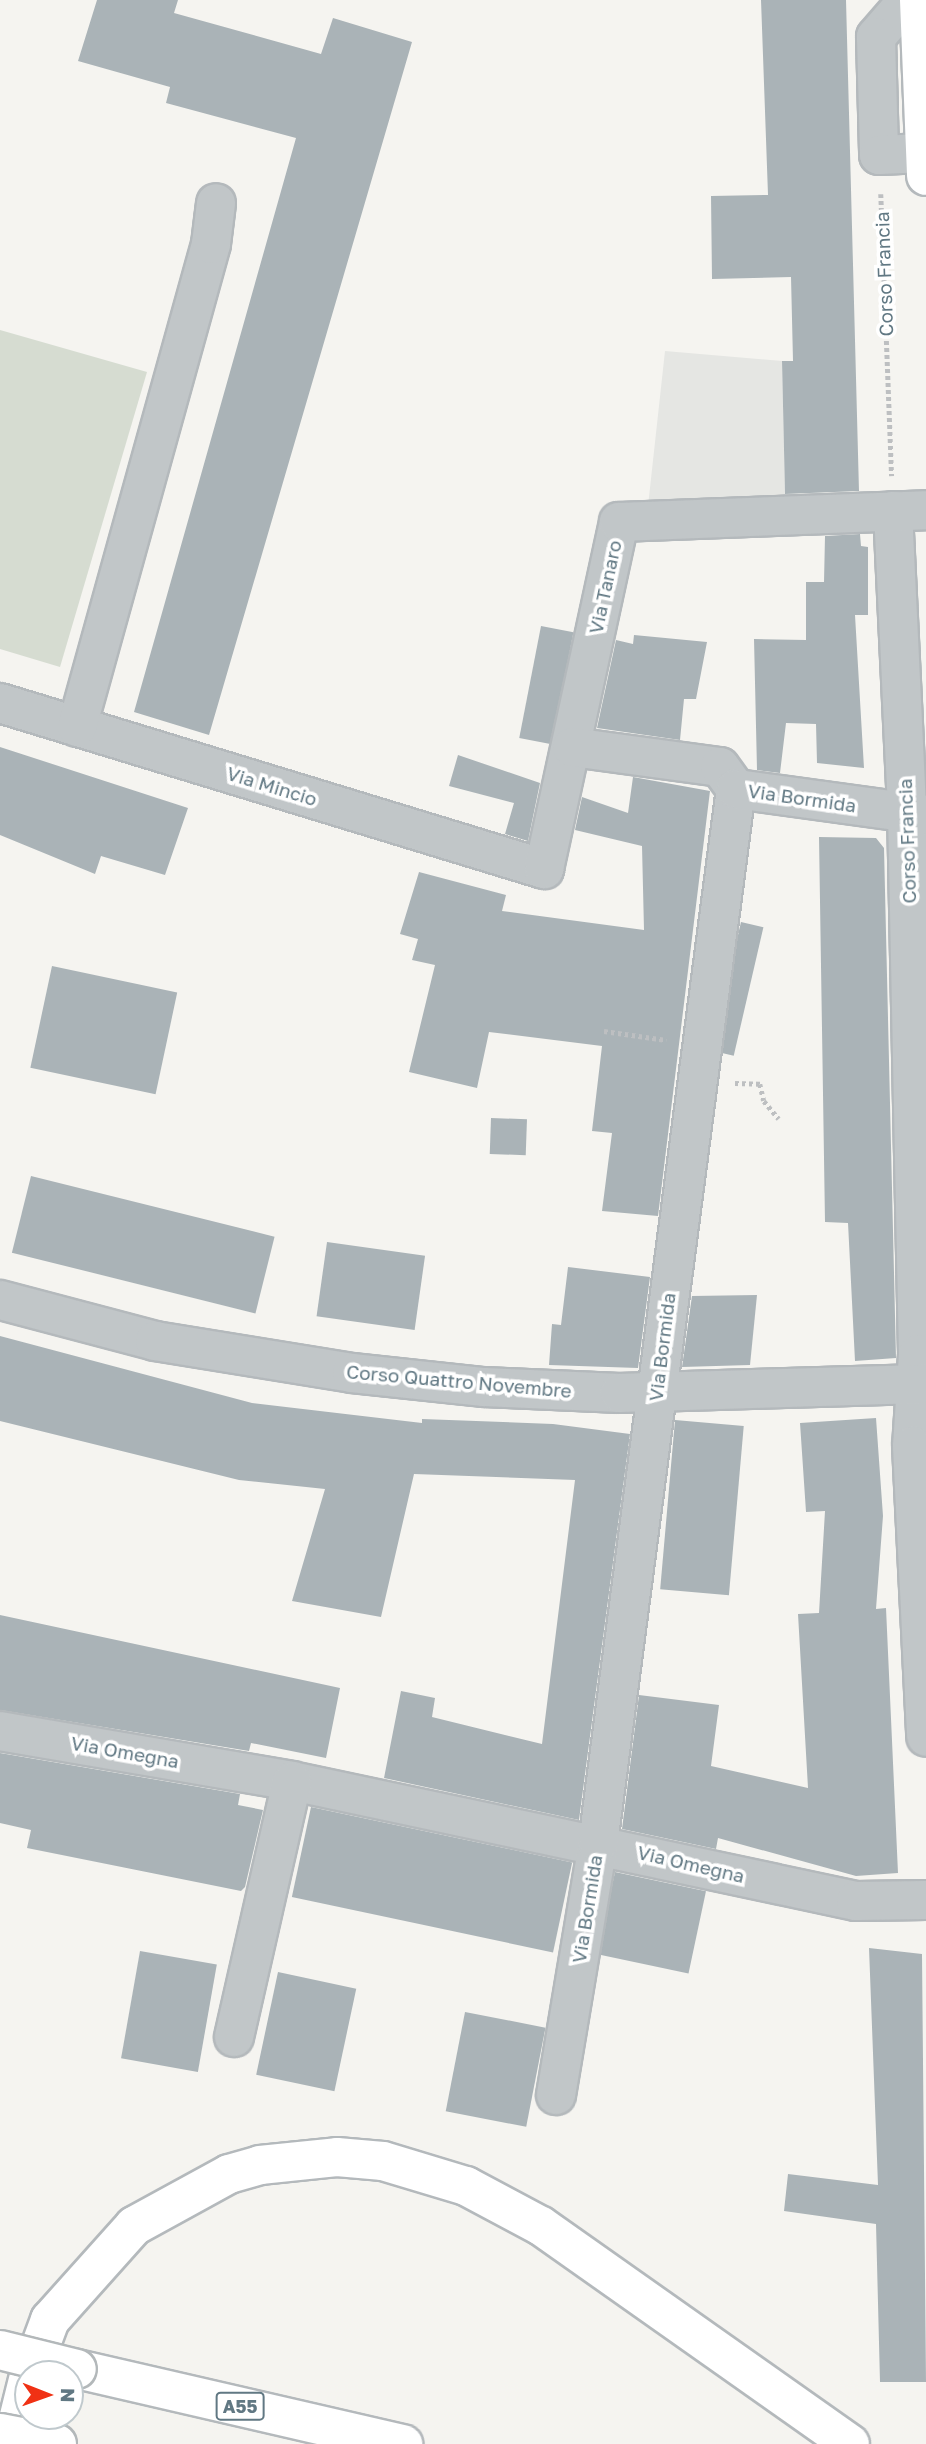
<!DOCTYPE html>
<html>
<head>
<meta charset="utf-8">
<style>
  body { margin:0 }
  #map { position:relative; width:926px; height:2444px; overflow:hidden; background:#f5f4f0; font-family:"Golos Text",sans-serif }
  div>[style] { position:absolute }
  .built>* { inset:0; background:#e5e6e3 }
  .green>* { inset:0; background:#d6dcd1 }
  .building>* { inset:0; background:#aab3b7; transform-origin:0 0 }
  .path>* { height:4.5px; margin-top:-2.25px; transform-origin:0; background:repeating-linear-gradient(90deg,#bdbfc1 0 3.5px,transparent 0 7px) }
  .roads { filter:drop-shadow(2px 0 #b4b9bc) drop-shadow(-2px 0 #b4b9bc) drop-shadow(0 2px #b4b9bc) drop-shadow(0 -2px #b4b9bc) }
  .minor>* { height:38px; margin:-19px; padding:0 19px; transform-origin:19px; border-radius:19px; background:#c1c6c8 }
  .major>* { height:38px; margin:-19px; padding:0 19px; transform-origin:19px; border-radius:19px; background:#fff }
  .highway>* { height:38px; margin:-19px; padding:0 19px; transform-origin:19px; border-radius:19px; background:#fff }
  .bridges { filter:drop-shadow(2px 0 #b3b8ba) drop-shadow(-2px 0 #b3b8ba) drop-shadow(0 2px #b3b8ba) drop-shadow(0 -2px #b3b8ba) }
  .highway-bridge>* { height:38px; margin:-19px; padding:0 19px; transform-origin:19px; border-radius:19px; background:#fff }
  span { translate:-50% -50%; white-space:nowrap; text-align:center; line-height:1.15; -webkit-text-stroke:7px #fff; paint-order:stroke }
  .shield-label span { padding:2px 5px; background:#fff; border:2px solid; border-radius:5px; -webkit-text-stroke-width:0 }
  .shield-label { font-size:18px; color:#617883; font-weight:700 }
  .street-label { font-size:19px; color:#617883 }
  .north { position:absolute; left:14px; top:2360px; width:70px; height:70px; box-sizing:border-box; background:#fff; border:2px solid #c0c9cd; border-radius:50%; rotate:91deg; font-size:19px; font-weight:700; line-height:28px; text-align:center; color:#617883 }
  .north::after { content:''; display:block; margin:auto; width:24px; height:32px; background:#f03114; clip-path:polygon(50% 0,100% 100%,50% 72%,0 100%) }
</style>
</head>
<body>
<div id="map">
  <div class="built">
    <div style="clip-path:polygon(665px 351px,782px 361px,785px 496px,648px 506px)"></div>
  </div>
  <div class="green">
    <div style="clip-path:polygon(0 330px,147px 372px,60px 667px,0 649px)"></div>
  </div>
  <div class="building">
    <div style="clip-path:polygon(97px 0,178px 0,174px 13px,321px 54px,333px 18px,412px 42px,209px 735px,134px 712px,296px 138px,166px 103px,170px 87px,78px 61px)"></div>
    <div style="clip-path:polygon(761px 0,846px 0,859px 491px,785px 494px,782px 361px,793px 361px,791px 277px,712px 279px,711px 196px,768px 195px)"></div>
    <div style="clip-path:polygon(860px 534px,861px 546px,868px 547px,868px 615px,855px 615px,864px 768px,817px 763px,816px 724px,786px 723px,780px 773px,757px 770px,754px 639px,806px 640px,806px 582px,824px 582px,825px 536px)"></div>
    <div style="left:541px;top:626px;width:33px;height:114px;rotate:11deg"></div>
    <div style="clip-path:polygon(634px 635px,707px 642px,696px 699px,684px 699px,680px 740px,597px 728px,616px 640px,633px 644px)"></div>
    <div style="clip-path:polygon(0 747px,188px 808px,165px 875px,101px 856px,95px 874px,0 835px)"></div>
    <div style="clip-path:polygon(458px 755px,540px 783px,528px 841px,505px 834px,514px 803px,449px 786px)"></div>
    <div style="clip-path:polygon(633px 777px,710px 791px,658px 1216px,602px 1211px,612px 1133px,592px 1131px,602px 1046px,489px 1032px,477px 1088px,409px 1072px,435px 965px,412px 960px,418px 939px,400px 934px,419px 872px,506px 895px,502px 911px,644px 930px,642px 846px,575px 830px,582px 797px,628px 813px)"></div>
    <div style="clip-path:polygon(819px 837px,876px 838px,884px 848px,896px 1358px,855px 1361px,848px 1223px,825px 1222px)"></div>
    <div style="left:741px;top:922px;width:23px;height:132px;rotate:13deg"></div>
    <div style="left:52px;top:966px;width:128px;height:104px;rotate:12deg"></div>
    <div style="left:491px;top:1118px;width:36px;height:36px;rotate:2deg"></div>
    <div style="left:31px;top:1176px;width:251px;height:79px;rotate:14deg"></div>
    <div style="left:327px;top:1242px;width:99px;height:75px;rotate:8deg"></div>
    <div style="clip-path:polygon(568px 1267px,650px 1277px,638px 1368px,549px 1365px,552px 1324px,561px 1325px)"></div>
    <div style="clip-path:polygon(757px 1295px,750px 1365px,682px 1367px,692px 1296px)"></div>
    <div style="clip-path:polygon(0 1336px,252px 1403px,422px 1423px,422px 1419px,553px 1424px,630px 1434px,579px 1820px,384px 1778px,401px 1691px,435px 1698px,432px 1717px,542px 1744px,575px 1480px,414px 1474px,381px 1617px,292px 1601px,325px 1489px,239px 1480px,0 1421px)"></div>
    <div style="clip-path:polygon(876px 1418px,883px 1516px,876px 1609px,886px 1608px,898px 1873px,856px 1876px,718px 1838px,716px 1849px,622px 1829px,639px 1695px,719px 1705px,711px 1766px,808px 1788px,798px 1614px,819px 1613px,825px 1511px,806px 1512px,800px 1423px)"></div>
    <div style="left:675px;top:1420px;width:69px;height:170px;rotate:5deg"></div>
    <div style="clip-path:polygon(0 1615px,340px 1688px,326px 1758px,251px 1743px,249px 1751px,0 1710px)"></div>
    <div style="clip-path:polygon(0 1753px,240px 1794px,238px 1805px,263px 1810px,245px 1887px,241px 1891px,27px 1848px,31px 1830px,0 1823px)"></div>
    <div style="left:311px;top:1807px;width:267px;height:92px;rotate:12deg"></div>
    <div style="left:615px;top:1872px;width:93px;height:84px;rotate:12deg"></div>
    <div style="clip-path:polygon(869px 1948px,922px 1954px,926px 2382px,880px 2382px,876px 2224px,784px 2211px,788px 2174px,878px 2185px)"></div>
    <div style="left:140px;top:1951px;width:78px;height:109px;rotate:10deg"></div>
    <div style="left:278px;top:1972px;width:80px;height:105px;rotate:12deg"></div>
    <div style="left:465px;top:2012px;width:82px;height:101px;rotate:11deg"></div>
  </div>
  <div class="path">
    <div style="left:881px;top:194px;width:282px;rotate:87.8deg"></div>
    <div style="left:604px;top:1031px;width:63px;rotate:8.3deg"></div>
    <div style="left:735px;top:1083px;width:25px;rotate:2deg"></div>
    <div style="left:760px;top:1084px;width:17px;rotate:77deg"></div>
    <div style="left:764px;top:1101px;width:23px;rotate:50deg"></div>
  </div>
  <div class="roads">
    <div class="minor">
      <div style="left:908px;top:0;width:49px;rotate:130.9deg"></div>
      <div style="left:876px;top:37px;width:118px;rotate:88.5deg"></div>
      <div style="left:879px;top:155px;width:46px;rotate:-2.5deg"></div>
      <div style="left:893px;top:511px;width:299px;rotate:87.3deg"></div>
      <div style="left:907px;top:810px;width:544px;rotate:88.84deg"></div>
      <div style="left:918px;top:1354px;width:92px;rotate:93.7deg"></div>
      <div style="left:912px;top:1446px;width:291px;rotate:87.2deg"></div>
      <div style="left:0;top:703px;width:569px;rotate:16.97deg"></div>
      <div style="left:544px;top:869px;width:355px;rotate:-77.8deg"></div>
      <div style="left:619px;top:522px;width:307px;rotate:-2.2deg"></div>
      <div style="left:77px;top:727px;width:501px;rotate:-74.49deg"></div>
      <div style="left:211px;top:244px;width:41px;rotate:-83deg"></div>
      <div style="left:572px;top:747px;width:149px;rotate:7.7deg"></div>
      <div style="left:720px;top:767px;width:27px;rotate:54deg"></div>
      <div style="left:0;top:1300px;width:160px;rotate:14.8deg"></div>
      <div style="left:155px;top:1341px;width:200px;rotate:9.2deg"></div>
      <div style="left:352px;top:1373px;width:133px;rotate:6.1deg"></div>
      <div style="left:484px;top:1387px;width:136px;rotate:2.5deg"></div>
      <div style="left:620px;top:1393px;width:306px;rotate:-1.7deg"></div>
      <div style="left:0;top:1731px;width:296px;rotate:9.7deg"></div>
      <div style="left:292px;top:1781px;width:577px;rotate:12.01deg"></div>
      <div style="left:856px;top:1901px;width:70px;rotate:-0.8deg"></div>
      <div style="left:234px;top:2037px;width:262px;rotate:-77.2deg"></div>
      <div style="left:556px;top:2095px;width:255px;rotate:-80.5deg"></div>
      <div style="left:598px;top:1843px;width:1063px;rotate:-82.54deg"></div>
      <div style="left:736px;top:789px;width:192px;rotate:7.8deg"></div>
    </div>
    <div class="major">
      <div style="left:919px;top:0;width:176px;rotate:87.7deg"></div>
    </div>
    <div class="highway">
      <div style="left:77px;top:2369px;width:335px;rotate:13deg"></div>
      <div style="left:30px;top:2374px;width:58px;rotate:-69.7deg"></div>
      <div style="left:50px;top:2320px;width:126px;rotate:-48.2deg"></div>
      <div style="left:134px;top:2226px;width:108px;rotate:-28.7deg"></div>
      <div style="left:229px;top:2174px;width:32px;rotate:-16deg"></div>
      <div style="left:260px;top:2165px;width:77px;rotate:-5.9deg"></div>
      <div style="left:337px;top:2157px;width:46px;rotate:5deg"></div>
      <div style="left:383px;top:2161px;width:87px;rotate:16.8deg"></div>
      <div style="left:466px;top:2186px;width:85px;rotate:28.1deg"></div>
      <div style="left:541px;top:2226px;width:378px;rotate:35.2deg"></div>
      <div style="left:12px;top:2444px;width:66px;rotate:-76deg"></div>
    </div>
  </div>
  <div class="bridges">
    <div class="highway-bridge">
      <div style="left:0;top:2350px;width:79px;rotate:13.9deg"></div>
      <div style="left:0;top:2433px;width:58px;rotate:10.9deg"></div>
    </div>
  </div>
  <div class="shield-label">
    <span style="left:240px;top:2406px">A55</span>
  </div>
  <div class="street-label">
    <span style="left:884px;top:274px;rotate:-92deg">Corso Francia</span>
    <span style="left:605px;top:587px;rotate:-78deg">Via Tanaro</span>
    <span style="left:272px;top:786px;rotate:17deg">Via Mincio</span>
    <span style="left:802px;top:798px;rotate:8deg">Via Bormida</span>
    <span style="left:907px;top:841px;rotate:-92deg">Corso Francia</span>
    <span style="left:662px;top:1347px;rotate:-83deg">Via Bormida</span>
    <span style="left:459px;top:1381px;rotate:5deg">Corso Quattro Novembre</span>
    <span style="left:125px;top:1752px;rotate:10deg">Via Omegna</span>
    <span style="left:691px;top:1864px;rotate:13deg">Via Omegna</span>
    <span style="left:587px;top:1909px;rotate:-81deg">Via Bormida</span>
  </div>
  <div class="north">N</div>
</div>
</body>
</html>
